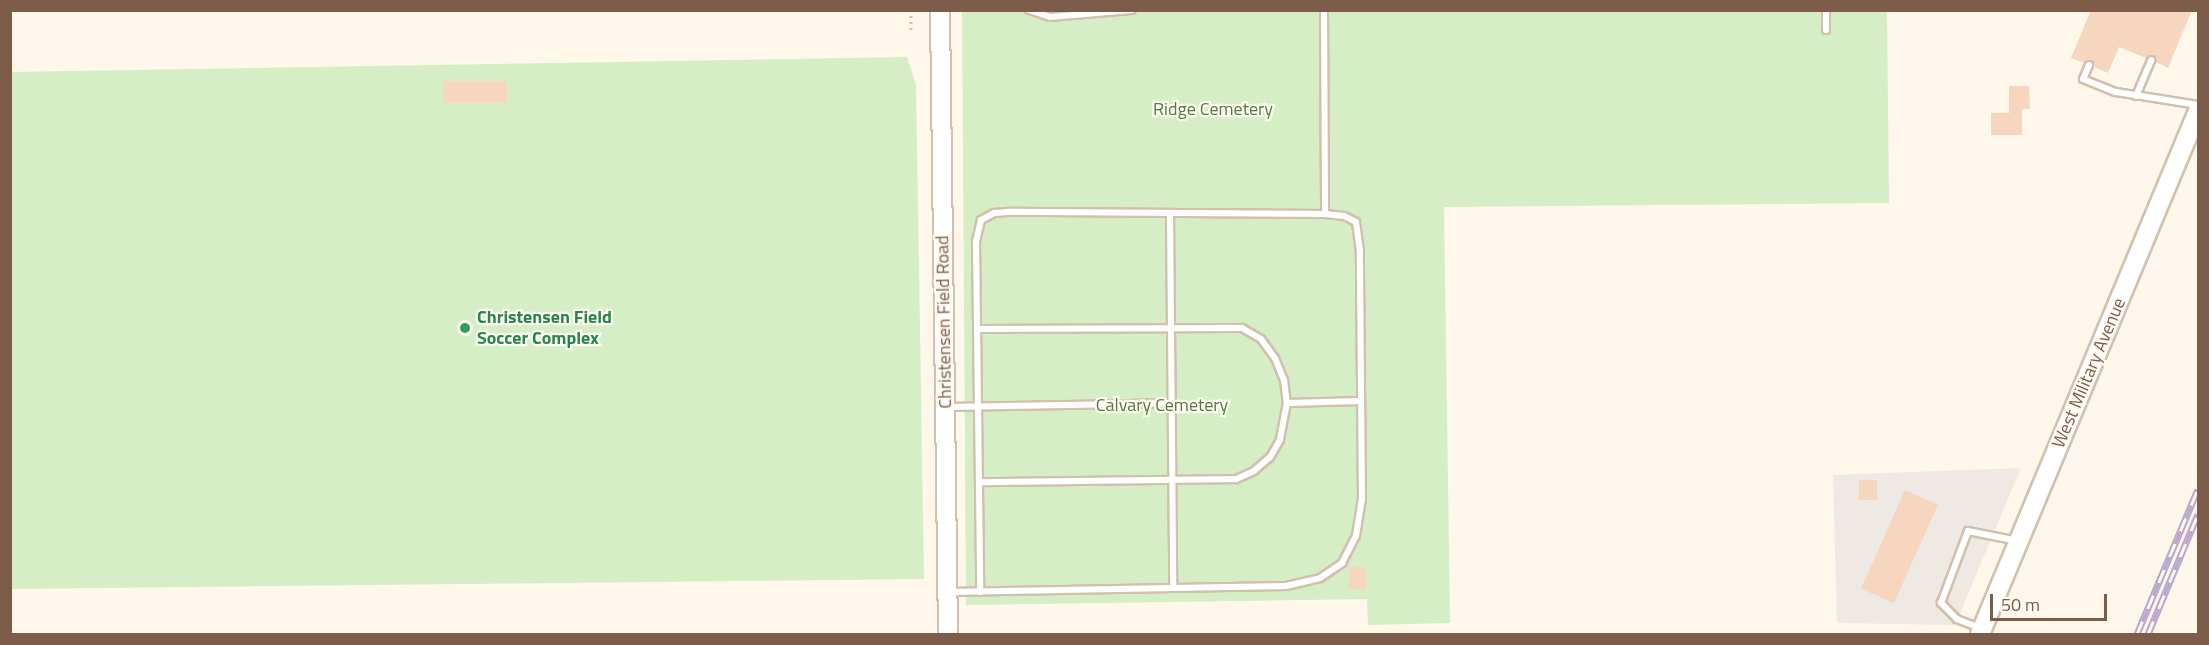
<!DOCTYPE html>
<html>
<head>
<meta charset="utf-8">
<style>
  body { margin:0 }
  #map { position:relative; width:2209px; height:645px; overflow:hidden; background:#fef7ea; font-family:"Titillium Web",sans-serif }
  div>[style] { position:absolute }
  .industrial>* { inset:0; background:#efe9e3 }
  .green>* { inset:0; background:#d5eec6 }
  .building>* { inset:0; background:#f6d6bf; transform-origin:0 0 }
  .path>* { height:3px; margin-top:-1.5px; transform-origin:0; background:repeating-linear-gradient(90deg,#ddbaa1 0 1.5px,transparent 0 6px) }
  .roads { filter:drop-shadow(2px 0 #d3bfad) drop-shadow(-2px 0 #d3bfad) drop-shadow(0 2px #d3bfad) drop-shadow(0 -2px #d3bfad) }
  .lane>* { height:6px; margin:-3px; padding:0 3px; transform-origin:3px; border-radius:3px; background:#fff }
  .secondary>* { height:18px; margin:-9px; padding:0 9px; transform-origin:9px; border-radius:9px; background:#fff }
  .rail>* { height:7px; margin-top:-3.5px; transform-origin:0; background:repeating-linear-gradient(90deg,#fffaf2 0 14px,#bba5cb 0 28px); box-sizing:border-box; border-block:2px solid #bba5cb }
  .dots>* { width:16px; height:16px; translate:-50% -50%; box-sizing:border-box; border:3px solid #fffaf2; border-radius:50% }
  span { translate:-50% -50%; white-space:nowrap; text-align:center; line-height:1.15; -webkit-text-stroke:4.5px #fffaf2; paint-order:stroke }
  .park-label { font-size:18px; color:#4e7d3d }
  .leisure-label { font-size:18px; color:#27864d; font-weight:700 }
  .left { translate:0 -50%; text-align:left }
  .street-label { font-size:18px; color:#7d5d49 }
  .frame { position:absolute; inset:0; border:12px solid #7d5d49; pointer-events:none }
  .scale { position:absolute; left:1990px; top:594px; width:117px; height:27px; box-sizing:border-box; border:3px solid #7d5d49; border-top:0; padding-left:8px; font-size:18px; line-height:21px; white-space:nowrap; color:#7d5d49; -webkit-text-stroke:4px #fffaf2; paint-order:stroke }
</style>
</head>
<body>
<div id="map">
  <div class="industrial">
    <div style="clip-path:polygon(2021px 468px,1955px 625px,1837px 623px,1833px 475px)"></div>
  </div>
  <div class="green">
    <div style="clip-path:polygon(962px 11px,1887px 11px,1889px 203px,1444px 207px,1450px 623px,1368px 625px,1367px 599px,966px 605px)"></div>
    <div style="clip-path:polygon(907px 57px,916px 85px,924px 579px,11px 589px,10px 72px)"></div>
  </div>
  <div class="building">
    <div style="clip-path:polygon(2091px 10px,2192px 10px,2168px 68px,2156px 62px,2154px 55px,2146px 58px,2119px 47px,2108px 73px,2094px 67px,2091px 60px,2084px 63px,2071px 58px)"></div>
    <div style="left:507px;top:81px;width:22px;height:64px;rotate:90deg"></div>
    <div style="clip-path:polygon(2009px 86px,2029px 86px,2030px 109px,2022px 109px,2022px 135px,1991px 135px,1991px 113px,2009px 113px)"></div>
    <div style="left:1877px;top:480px;width:20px;height:18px;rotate:90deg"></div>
    <div style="left:1905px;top:490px;width:36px;height:108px;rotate:24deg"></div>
    <div style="left:1349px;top:567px;width:17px;height:22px"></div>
  </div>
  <div class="path">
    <div style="left:911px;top:10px;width:20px;rotate:90deg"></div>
  </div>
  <div class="roads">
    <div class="lane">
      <div style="left:1029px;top:10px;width:22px;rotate:18deg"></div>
      <div style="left:1050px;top:17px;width:82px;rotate:-4.9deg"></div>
      <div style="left:1324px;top:10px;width:204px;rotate:89.7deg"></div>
      <div style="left:1826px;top:10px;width:20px;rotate:90deg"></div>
      <div style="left:2089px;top:65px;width:15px;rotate:113deg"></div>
      <div style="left:2083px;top:79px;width:35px;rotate:22deg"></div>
      <div style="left:2116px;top:92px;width:83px;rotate:9deg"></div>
      <div style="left:2136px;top:96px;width:39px;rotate:-67deg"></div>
      <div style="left:1170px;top:213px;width:374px;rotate:89.5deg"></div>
      <div style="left:977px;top:329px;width:265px;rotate:-0.2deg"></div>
      <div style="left:1242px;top:328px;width:22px;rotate:30deg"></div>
      <div style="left:1261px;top:339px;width:24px;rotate:54deg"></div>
      <div style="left:1275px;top:358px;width:24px;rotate:68deg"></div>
      <div style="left:1284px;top:380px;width:23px;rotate:83deg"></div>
      <div style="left:1287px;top:403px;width:38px;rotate:101deg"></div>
      <div style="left:1280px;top:440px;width:20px;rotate:120deg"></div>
      <div style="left:1270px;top:457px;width:21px;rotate:139deg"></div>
      <div style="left:1254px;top:471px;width:20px;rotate:156deg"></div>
      <div style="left:1236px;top:479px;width:257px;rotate:179.3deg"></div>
      <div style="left:1287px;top:403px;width:74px;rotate:-1.5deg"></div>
      <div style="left:948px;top:407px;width:222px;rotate:-1deg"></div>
      <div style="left:949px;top:592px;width:337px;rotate:-1deg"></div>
      <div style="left:1286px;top:586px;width:35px;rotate:-13deg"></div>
      <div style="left:1320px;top:578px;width:27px;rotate:-34deg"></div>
      <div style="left:1342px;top:563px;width:30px;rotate:-63deg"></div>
      <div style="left:1356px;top:536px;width:36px;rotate:-81deg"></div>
      <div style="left:1362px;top:500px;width:249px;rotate:-90.5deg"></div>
      <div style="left:1360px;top:251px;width:29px;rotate:-98deg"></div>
      <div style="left:1356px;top:222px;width:13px;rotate:-153deg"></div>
      <div style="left:1344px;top:216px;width:19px;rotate:-174deg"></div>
      <div style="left:1325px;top:214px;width:317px;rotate:-179.6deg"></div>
      <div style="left:1008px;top:212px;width:14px;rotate:176deg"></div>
      <div style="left:994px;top:213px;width:15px;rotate:152deg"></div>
      <div style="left:981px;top:220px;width:23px;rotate:103deg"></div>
      <div style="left:976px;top:242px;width:350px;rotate:89.3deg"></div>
      <div style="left:1980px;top:628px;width:25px;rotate:-159deg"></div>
      <div style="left:1957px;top:619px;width:23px;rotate:-135deg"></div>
      <div style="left:1941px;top:603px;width:77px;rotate:-69.4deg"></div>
      <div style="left:1968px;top:531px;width:51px;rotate:11.3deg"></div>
    </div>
    <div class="secondary">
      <div style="left:940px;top:10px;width:624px;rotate:89.27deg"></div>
      <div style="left:1980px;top:634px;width:567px;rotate:-67.37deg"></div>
    </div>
  </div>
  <div class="rail">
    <div style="left:2137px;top:634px;width:157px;rotate:-67.2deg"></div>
    <div style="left:2148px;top:634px;width:130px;rotate:-67.4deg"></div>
  </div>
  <div class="dots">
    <div style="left:465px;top:328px;background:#2e9e5b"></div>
  </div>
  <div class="park-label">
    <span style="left:1213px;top:109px">Ridge Cemetery</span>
    <span style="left:1162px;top:405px">Calvary Cemetery</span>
  </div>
  <div class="leisure-label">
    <span class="left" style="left:477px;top:328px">Christensen Field<br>Soccer Complex</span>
  </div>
  <div class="street-label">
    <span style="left:944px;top:322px;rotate:-91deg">Christensen Field Road</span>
    <span style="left:2089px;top:373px;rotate:-67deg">West Military Avenue</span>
  </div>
  <div class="frame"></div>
  <div class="scale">50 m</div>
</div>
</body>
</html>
